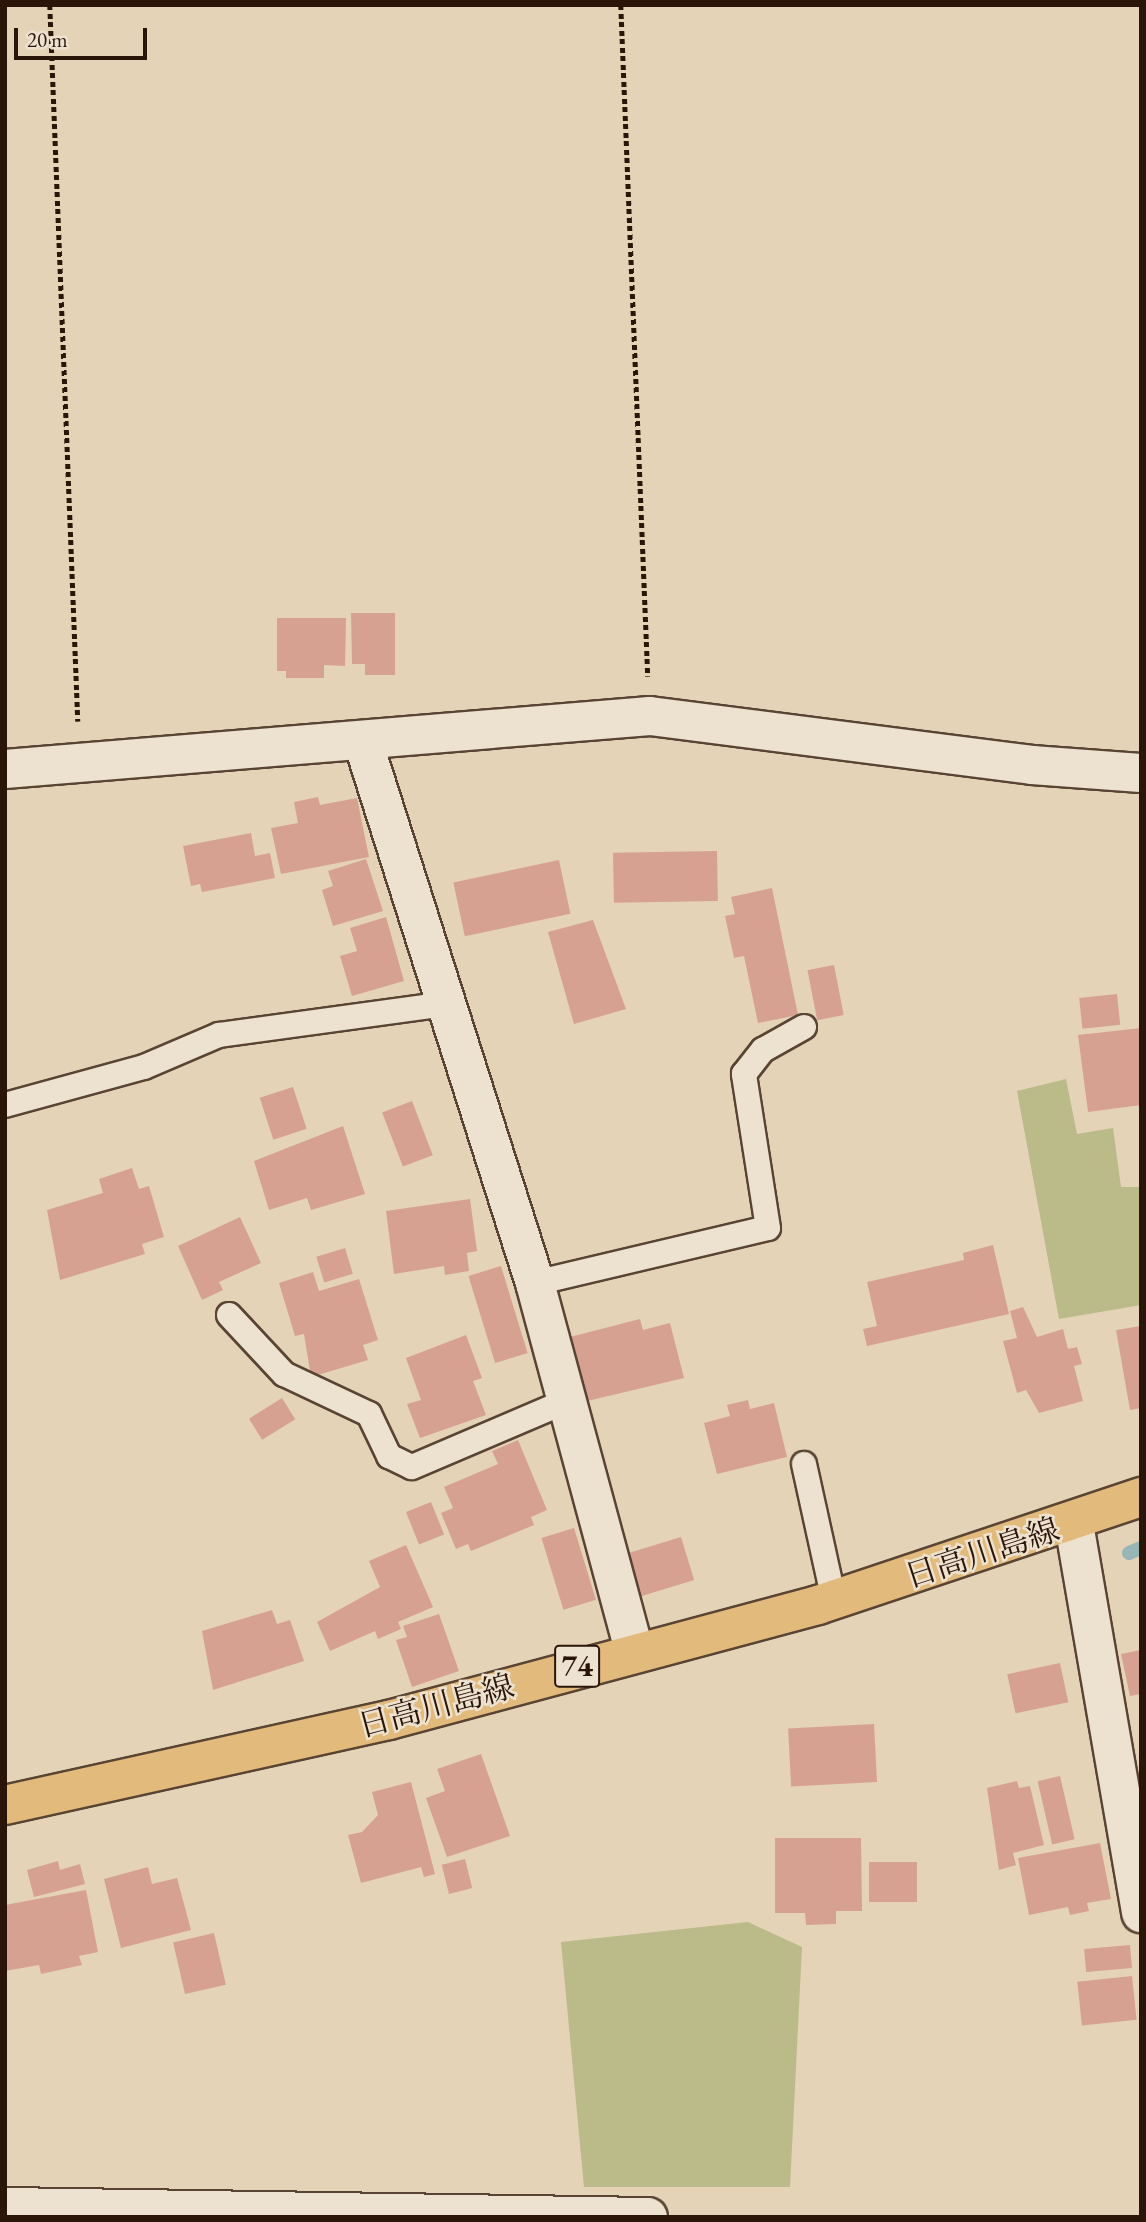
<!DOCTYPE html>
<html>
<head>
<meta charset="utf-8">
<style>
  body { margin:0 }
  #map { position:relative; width:1146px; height:2222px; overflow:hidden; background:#e4d3b6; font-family:"EB Garamond","Noto Serif JP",serif }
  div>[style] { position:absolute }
  .green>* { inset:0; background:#bbba89 }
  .stream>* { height:14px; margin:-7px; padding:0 7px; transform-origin:7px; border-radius:7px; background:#97b6b5 }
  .building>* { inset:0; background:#d7a192; transform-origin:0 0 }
  .path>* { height:4.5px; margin-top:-2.25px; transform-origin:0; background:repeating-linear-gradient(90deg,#2b1509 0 5px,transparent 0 8.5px) }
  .roads { filter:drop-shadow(2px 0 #594434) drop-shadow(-2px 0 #594434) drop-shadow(0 2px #594434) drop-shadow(0 -2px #594434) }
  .lane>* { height:24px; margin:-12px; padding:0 12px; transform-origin:12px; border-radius:12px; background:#ede2d0 }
  .street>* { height:38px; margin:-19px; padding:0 19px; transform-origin:19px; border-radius:19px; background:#ede2d0 }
  .secondary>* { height:38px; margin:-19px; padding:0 19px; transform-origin:19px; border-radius:19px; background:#ede2d0 }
  .primary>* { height:38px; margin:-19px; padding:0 19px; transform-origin:19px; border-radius:19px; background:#e2ba7b }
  span { translate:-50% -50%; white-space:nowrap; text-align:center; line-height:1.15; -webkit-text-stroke:5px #ede2d0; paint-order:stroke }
  .shield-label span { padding:2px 5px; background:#ede2d0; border:2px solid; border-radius:5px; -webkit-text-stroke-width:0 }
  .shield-label { font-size:30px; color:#2b1509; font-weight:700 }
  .street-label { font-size:32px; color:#2b1509 }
  .frame { position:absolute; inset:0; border:7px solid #2b1509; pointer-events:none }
  .scale { position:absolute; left:14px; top:28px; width:133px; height:32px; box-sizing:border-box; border:4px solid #2b1509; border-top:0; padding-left:9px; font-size:21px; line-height:24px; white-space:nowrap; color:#2b1509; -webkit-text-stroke:5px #ede2d0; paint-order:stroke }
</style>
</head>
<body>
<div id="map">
  <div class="green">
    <div style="clip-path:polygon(1066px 1079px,1077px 1134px,1113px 1128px,1121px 1187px,1140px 1187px,1141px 1305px,1059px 1319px,1017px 1091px)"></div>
    <div style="clip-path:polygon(748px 1922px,802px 1947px,790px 2187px,584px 2187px,561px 1942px)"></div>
  </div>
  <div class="stream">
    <div style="left:1129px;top:1553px;width:13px;rotate:-23deg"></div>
  </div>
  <div class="building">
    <div style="clip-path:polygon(351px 613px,395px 613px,395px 675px,365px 675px,365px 664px,352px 664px)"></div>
    <div style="clip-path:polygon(277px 618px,346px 618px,345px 666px,324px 665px,324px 678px,286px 678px,286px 671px,277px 671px)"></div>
    <div style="clip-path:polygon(318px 797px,320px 805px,357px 798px,369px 857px,281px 874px,271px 828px,298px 823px,294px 802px)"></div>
    <div style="clip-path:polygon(251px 833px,255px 856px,270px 853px,275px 878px,202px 892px,200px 884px,191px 886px,183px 846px)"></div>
    <div style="left:717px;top:851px;width:50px;height:104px;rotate:89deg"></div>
    <div style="clip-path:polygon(366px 859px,383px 911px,333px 926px,322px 890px,333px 886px,328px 871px)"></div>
    <div style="left:559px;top:860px;width:55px;height:108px;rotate:78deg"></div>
    <div style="clip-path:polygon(772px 888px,798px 1015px,758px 1023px,744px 956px,734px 958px,725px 916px,735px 914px,731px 897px)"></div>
    <div style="clip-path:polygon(386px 917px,404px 981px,352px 996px,340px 956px,357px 951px,350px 928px)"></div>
    <div style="clip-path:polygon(593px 920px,626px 1009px,574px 1024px,548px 932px)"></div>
    <div style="left:834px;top:965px;width:51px;height:27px;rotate:79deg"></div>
    <div style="left:1117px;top:994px;width:31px;height:38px;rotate:84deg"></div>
    <div style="clip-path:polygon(1141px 1028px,1141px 1105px,1088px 1112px,1078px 1035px)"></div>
    <div style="left:293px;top:1087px;width:44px;height:35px;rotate:72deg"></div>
    <div style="left:412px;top:1101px;width:58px;height:32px;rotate:69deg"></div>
    <div style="clip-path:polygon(343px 1126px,365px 1194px,311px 1210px,307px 1198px,269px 1210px,254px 1161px)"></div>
    <div style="clip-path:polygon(132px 1168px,139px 1189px,149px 1186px,164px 1237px,142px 1244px,145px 1254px,60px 1280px,47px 1210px,103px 1193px,99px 1179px)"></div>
    <div style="clip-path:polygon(470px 1199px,477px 1251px,467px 1253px,469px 1271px,445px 1275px,444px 1266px,394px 1274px,386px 1211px)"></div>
    <div style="clip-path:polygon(240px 1217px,261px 1263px,219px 1282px,223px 1290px,202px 1300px,178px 1246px)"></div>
    <div style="clip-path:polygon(993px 1245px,1009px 1314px,867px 1346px,863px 1329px,877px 1326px,867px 1282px,964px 1260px,963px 1253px)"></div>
    <div style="left:345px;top:1248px;width:27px;height:30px;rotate:73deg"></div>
    <div style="left:501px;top:1266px;width:91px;height:34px;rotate:73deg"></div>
    <div style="clip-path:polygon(313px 1272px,319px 1291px,359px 1279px,378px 1340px,363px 1345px,368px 1360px,311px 1377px,304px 1334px,295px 1336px,279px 1283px)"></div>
    <div style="clip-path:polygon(1023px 1307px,1037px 1337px,1063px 1329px,1068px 1349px,1077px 1347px,1082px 1364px,1074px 1366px,1083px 1401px,1039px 1413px,1026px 1390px,1017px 1393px,1003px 1341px,1017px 1338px,1010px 1311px)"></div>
    <div style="clip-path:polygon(640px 1319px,643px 1330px,670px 1323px,684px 1378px,579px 1403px,570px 1337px)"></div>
    <div style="clip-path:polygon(1141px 1326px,1141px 1408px,1130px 1410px,1116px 1330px)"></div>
    <div style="clip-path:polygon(466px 1335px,482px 1378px,473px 1381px,486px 1415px,420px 1438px,407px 1404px,421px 1400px,406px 1358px)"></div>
    <div style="left:282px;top:1398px;width:25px;height:39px;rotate:58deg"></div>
    <div style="clip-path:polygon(748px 1400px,750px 1409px,774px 1403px,787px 1457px,717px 1474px,704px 1423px,730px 1416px,727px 1405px)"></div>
    <div style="clip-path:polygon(518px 1440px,547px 1510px,531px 1517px,534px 1525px,471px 1551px,468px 1544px,456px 1549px,441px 1513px,453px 1508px,444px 1487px,498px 1464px,492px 1451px)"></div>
    <div style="left:431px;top:1502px;width:35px;height:27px;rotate:68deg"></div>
    <div style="left:574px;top:1528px;width:75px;height:34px;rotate:73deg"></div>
    <div style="left:681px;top:1537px;width:45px;height:59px;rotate:73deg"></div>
    <div style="clip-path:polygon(406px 1545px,433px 1607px,398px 1622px,401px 1629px,378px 1639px,375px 1631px,330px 1651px,317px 1622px,380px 1587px,369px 1561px)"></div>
    <div style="clip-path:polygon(272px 1610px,277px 1624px,290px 1620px,304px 1661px,213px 1690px,202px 1631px)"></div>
    <div style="clip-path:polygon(439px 1614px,459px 1671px,412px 1687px,396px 1640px,407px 1637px,403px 1626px)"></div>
    <div style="clip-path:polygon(1141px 1650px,1141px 1694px,1130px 1696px,1121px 1654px)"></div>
    <div style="left:1060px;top:1663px;width:40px;height:54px;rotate:78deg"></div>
    <div style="left:874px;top:1724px;width:58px;height:86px;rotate:87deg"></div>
    <div style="clip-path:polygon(481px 1754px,510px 1836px,447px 1857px,426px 1798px,445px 1791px,437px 1769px)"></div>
    <div style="left:1060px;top:1776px;width:65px;height:23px;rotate:77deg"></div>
    <div style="clip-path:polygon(1017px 1781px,1019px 1788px,1030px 1786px,1044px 1845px,1013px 1853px,1016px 1865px,999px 1870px,987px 1788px)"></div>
    <div style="clip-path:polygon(411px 1782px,435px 1874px,424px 1877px,421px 1867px,361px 1883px,348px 1835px,362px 1832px,378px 1815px,372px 1792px)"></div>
    <div style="clip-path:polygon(775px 1838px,861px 1838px,862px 1911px,836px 1911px,836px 1924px,806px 1925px,805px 1913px,775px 1913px)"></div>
    <div style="clip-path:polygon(1100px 1843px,1111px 1899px,1087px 1903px,1089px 1911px,1070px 1915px,1068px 1907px,1029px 1915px,1018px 1858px)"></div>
    <div style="left:465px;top:1859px;width:30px;height:24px;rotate:76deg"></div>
    <div style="clip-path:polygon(58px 1861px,60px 1870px,80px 1864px,85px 1884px,34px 1897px,27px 1870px)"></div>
    <div style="left:917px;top:1862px;width:40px;height:48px;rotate:90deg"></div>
    <div style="clip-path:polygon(148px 1867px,152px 1884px,177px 1878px,191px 1930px,121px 1948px,104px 1879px)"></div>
    <div style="clip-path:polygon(86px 1890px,98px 1952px,79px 1956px,82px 1965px,41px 1974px,39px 1965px,5px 1971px,5px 1905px)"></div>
    <div style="left:214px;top:1933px;width:53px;height:42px;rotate:77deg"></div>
    <div style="left:1130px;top:1945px;width:23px;height:46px;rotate:85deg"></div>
    <div style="left:1132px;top:1976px;width:44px;height:55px;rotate:84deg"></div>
  </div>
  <div class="path">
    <div style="left:50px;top:5px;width:717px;rotate:87.76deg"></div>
    <div style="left:621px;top:5px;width:672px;rotate:87.7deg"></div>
  </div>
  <div class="roads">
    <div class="lane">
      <div style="left:5px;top:1105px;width:144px;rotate:-15.3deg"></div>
      <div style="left:144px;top:1067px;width:82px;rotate:-23.1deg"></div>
      <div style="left:219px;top:1035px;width:227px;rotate:-7.8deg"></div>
      <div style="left:535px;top:1283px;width:239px;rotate:-13.3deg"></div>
      <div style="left:768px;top:1228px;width:156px;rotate:-98.9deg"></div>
      <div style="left:744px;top:1074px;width:31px;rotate:-52deg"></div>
      <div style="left:763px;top:1050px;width:47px;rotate:-29.3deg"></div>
      <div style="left:229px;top:1315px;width:81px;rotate:47deg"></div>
      <div style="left:284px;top:1374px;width:94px;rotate:25.2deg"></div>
      <div style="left:369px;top:1414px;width:47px;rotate:64.5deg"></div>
      <div style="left:389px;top:1456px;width:25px;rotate:26deg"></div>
      <div style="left:412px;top:1467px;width:168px;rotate:-23.1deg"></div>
      <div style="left:804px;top:1464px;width:139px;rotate:77.6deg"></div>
    </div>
    <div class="street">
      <div style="left:363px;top:742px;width:568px;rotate:72.36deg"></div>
      <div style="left:535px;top:1283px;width:380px;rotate:74.9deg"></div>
      <div style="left:5px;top:769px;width:647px;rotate:-4.7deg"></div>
      <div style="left:650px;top:716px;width:385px;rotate:7.3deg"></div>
      <div style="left:1032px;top:765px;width:109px;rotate:4.2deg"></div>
      <div style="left:1074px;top:1524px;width:395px;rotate:80.2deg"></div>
    </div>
    <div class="secondary">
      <div style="left:5px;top:2207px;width:643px;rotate:0.89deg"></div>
    </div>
    <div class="primary">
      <div style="left:5px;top:1805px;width:393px;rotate:-12.5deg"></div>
      <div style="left:389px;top:1720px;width:444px;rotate:-15deg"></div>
      <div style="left:818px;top:1605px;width:341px;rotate:-18.5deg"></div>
    </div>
  </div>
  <div class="shield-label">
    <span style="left:577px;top:1666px">74</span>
  </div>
  <div class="street-label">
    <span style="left:982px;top:1553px;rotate:-18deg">日高川島線</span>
    <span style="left:436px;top:1706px;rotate:-15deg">日高川島線</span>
  </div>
  <div class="frame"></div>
  <div class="scale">20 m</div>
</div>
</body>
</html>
